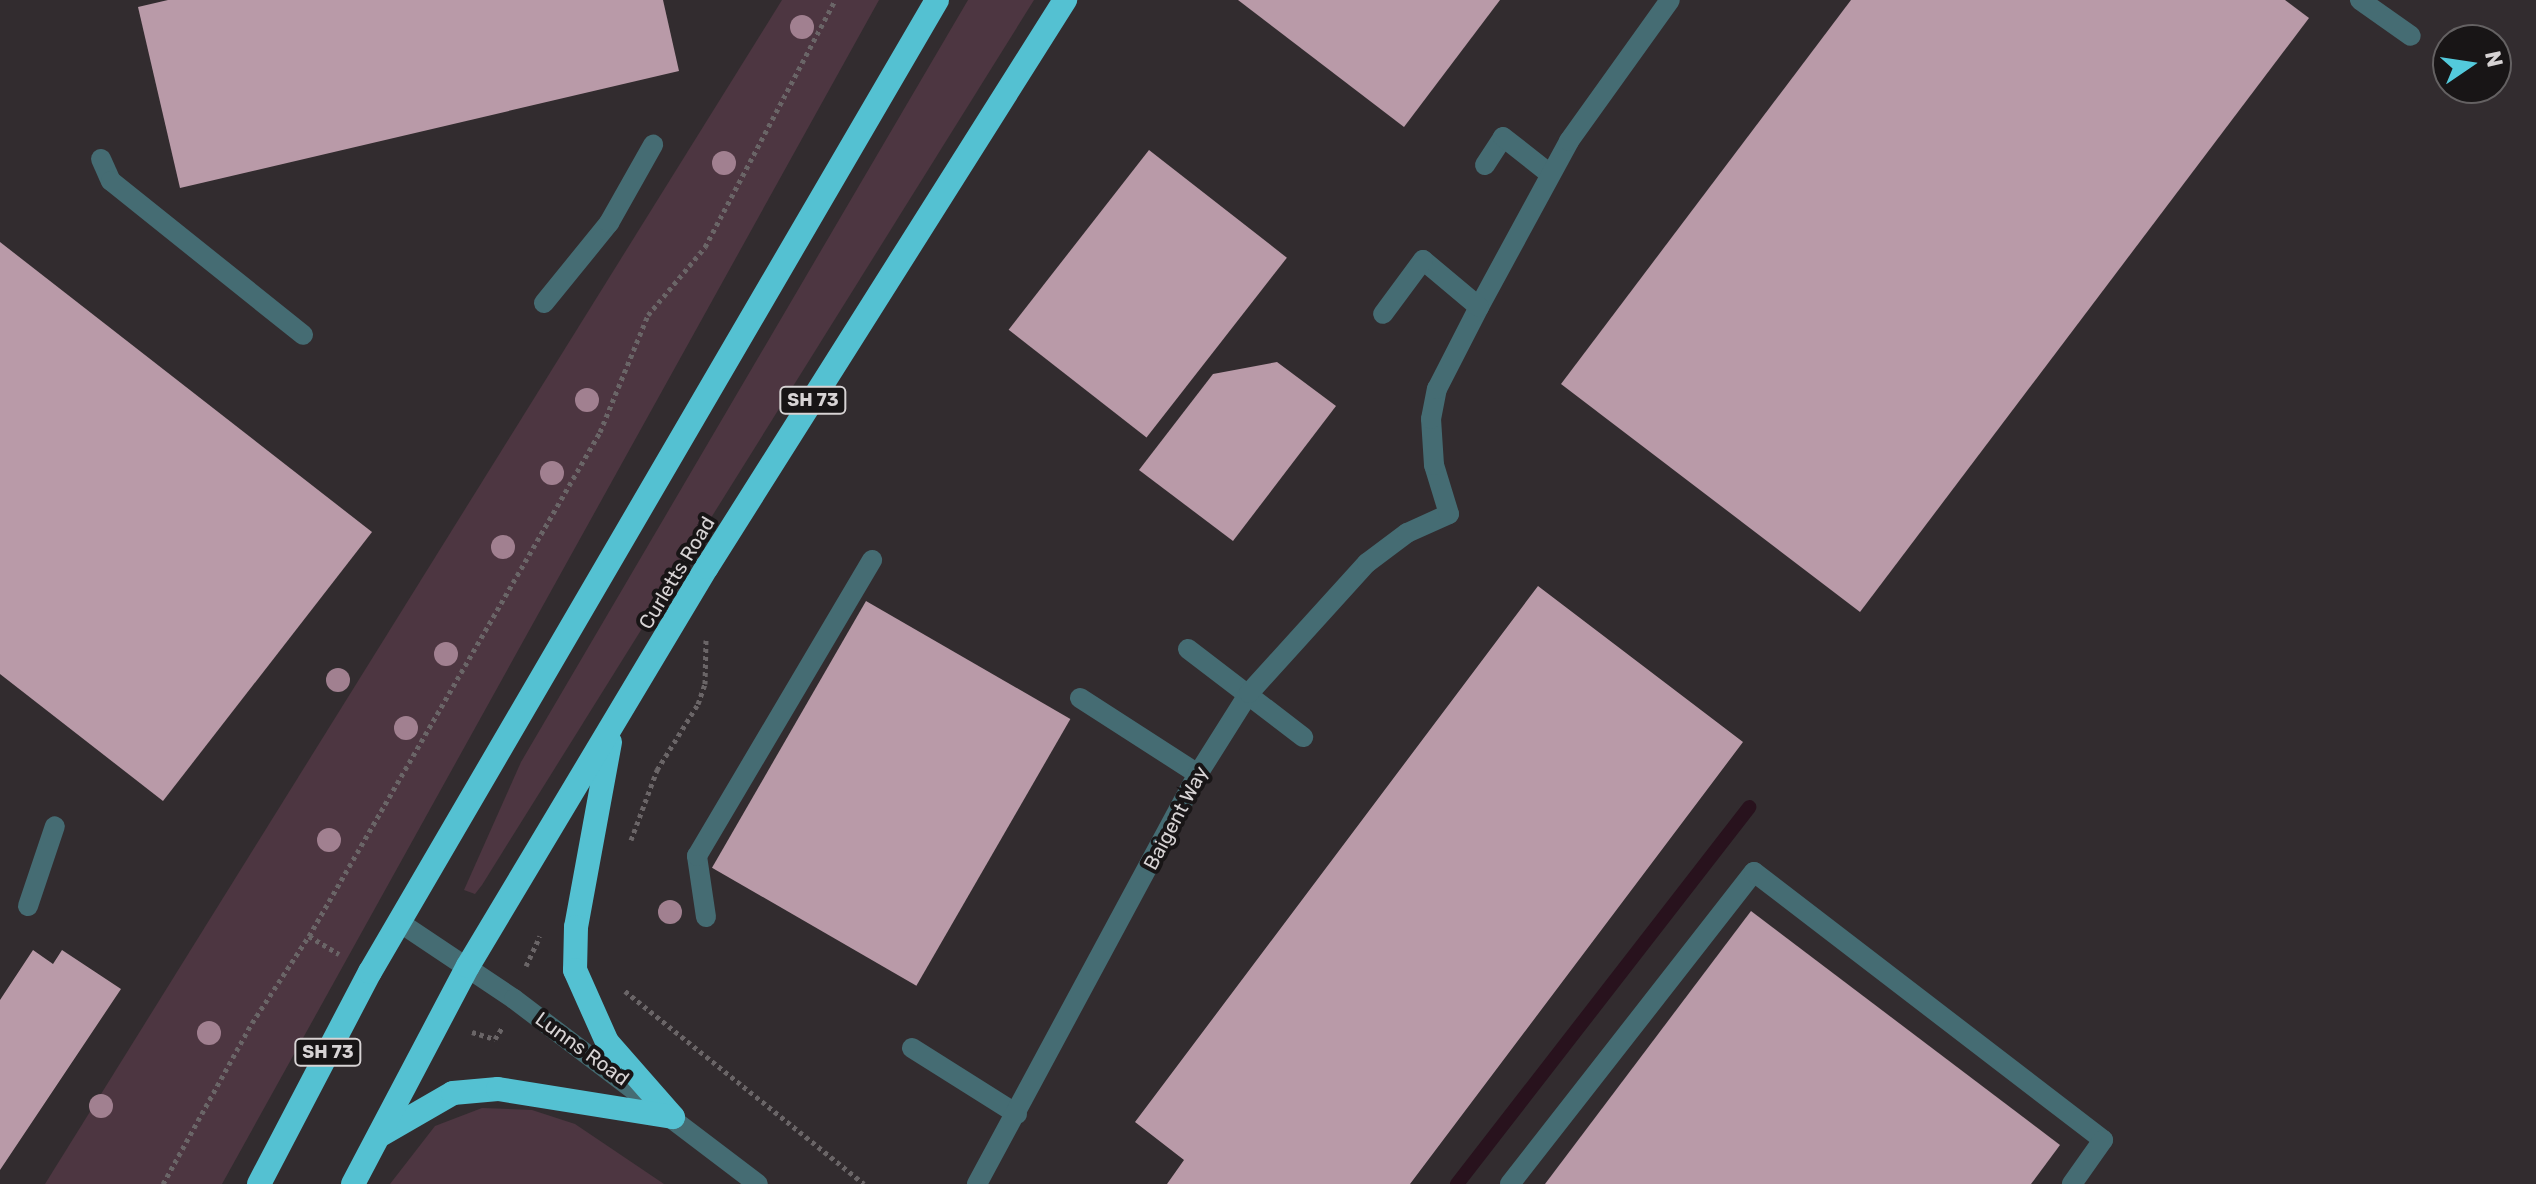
<!DOCTYPE html>
<html>
<head>
<meta charset="utf-8">
<style>
  body { margin:0 }
  #map { position:relative; width:2536px; height:1184px; overflow:hidden; background:#322c2f; font-family:Rubik,sans-serif }
  div>[style] { position:absolute }
  .green>* { inset:0; background:#4d3641 }
  .stream>* { height:14px; margin:-7px; padding:0 7px; transform-origin:7px; border-radius:7px; background:#28121d }
  .building>* { inset:0; background:#b99aa8; transform-origin:0 0 }
  .path>* { height:5px; margin-top:-2.5px; transform-origin:0; background:repeating-linear-gradient(90deg,#6a6567 0 4px,transparent 0 8px) }
  .minor>* { height:20px; margin:-10px; padding:0 10px; transform-origin:10px; border-radius:10px; background:#456c73 }
  .highway>* { height:24px; margin:-12px; padding:0 12px; transform-origin:12px; border-radius:12px; background:#54c1d2 }
  .trees>* { width:24px; height:24px; margin:-12px; border-radius:50%; background:#a18090 }
  span { translate:-50% -50%; white-space:nowrap; text-align:center; line-height:1.15; -webkit-text-stroke:8px #181516; paint-order:stroke }
  .shield-label span { padding:2px 6px; background:#181516; border:2px solid; border-radius:6px; -webkit-text-stroke-width:0 }
  .shield-label { font-size:18px; color:#d7d3d4; font-weight:700 }
  .street-label { font-size:20px; color:#d7d3d4 }
  .north { position:absolute; left:2432px; top:24px; width:80px; height:80px; box-sizing:border-box; background:#181516; border:2px solid #646162; border-radius:50%; rotate:77deg; font-size:22px; font-weight:700; line-height:32px; text-align:center; color:#d7d3d4 }
  .north::after { content:''; display:block; margin:auto; width:28px; height:36px; background:#53cadc; clip-path:polygon(50% 0,100% 100%,50% 72%,0 100%) }
</style>
</head>
<body>
<div id="map">
  <div class="green">
    <div style="clip-path:polygon(782px 0,879px 0,222px 1184px,45px 1184px)"></div>
    <div style="clip-path:polygon(968px 0,1034px 0,482px 885px,475px 894px,464px 890px,521px 762px)"></div>
    <div style="clip-path:polygon(482px 1108px,532px 1110px,575px 1124px,664px 1184px,390px 1184px,435px 1126px)"></div>
  </div>
  <div class="stream">
    <div style="left:1457px;top:1184px;width:477px;rotate:-52.2deg"></div>
  </div>
  <div class="building">
    <div style="clip-path:polygon(168px 0,663px 0,679px 71px,180px 188px,138px 7px)"></div>
    <div style="clip-path:polygon(1238px 0,1500px 0,1404px 127px)"></div>
    <div style="clip-path:polygon(1851px 0,2285px 0,2309px 18px,1860px 612px,1561px 384px)"></div>
    <div style="left:1149px;top:150px;width:175px;height:228px;rotate:38deg"></div>
    <div style="clip-path:polygon(0 242px,372px 532px,163px 801px,0 674px)"></div>
    <div style="clip-path:polygon(1277px 362px,1336px 406px,1233px 541px,1139px 470px,1213px 374px)"></div>
    <div style="clip-path:polygon(1538px 586px,1743px 742px,1410px 1184px,1167px 1184px,1184px 1160px,1135px 1122px)"></div>
    <div style="left:866px;top:601px;width:236px;height:308px;rotate:30deg"></div>
    <div style="clip-path:polygon(1751px 911px,2060px 1145px,2031px 1184px,1545px 1184px)"></div>
    <div style="clip-path:polygon(33px 950px,53px 964px,62px 950px,121px 989px,0 1170px,0 1000px)"></div>
  </div>
  <div class="path">
    <div style="left:631px;top:840px;width:75px;rotate:-69.6deg"></div>
    <div style="left:657px;top:770px;width:78px;rotate:-58.2deg"></div>
    <div style="left:698px;top:704px;width:21px;rotate:-71deg"></div>
    <div style="left:705px;top:684px;width:44px;rotate:-88.7deg"></div>
    <div style="left:309px;top:936px;width:35px;rotate:31deg"></div>
    <div style="left:526px;top:966px;width:33px;rotate:-65deg"></div>
    <div style="left:625px;top:991px;width:307px;rotate:38.9deg"></div>
    <div style="left:472px;top:1032px;width:24px;rotate:17deg"></div>
    <div style="left:495px;top:1039px;width:13px;rotate:-58deg"></div>
    <div style="left:163px;top:1184px;width:184px;rotate:-61.1deg"></div>
    <div style="left:252px;top:1023px;width:104px;rotate:-56.8deg"></div>
    <div style="left:309px;top:936px;width:582px;rotate:-60deg"></div>
    <div style="left:600px;top:432px;width:126px;rotate:-67.7deg"></div>
    <div style="left:648px;top:315px;width:89px;rotate:-50deg"></div>
    <div style="left:705px;top:247px;width:279px;rotate:-62.2deg"></div>
  </div>
  <div class="minor">
    <div style="left:2360px;top:0;width:62px;rotate:35.2deg"></div>
    <div style="left:101px;top:159px;width:24px;rotate:66deg"></div>
    <div style="left:111px;top:181px;width:246px;rotate:38.7deg"></div>
    <div style="left:1485px;top:165px;width:33px;rotate:-57deg"></div>
    <div style="left:1503px;top:137px;width:60px;rotate:38.2deg"></div>
    <div style="left:544px;top:303px;width:103px;rotate:-50.9deg"></div>
    <div style="left:609px;top:223px;width:90px;rotate:-60.6deg"></div>
    <div style="left:1479px;top:307px;width:189px;rotate:-61.5deg"></div>
    <div style="left:1569px;top:141px;width:173px;rotate:-54.4deg"></div>
    <div style="left:1188px;top:649px;width:145px;rotate:37.4deg"></div>
    <div style="left:1080px;top:698px;width:140px;rotate:32.8deg"></div>
    <div style="left:28px;top:906px;width:84px;rotate:-71.4deg"></div>
    <div style="left:706px;top:917px;width:62px;rotate:-98.4deg"></div>
    <div style="left:697px;top:856px;width:344px;rotate:-59.4deg"></div>
    <div style="left:399px;top:922px;width:138px;rotate:33.8deg"></div>
    <div style="left:514px;top:999px;width:306px;rotate:37.2deg"></div>
    <div style="left:912px;top:1048px;width:124px;rotate:32.2deg"></div>
    <div style="left:977px;top:1184px;width:466px;rotate:-61.7deg"></div>
    <div style="left:1198px;top:774px;width:96px;rotate:-57.8deg"></div>
    <div style="left:1249px;top:693px;width:176px;rotate:-47.8deg"></div>
    <div style="left:1367px;top:563px;width:50px;rotate:-36.9deg"></div>
    <div style="left:1407px;top:533px;width:46px;rotate:-24.3deg"></div>
    <div style="left:1449px;top:514px;width:51px;rotate:-107deg"></div>
    <div style="left:1434px;top:465px;width:46px;rotate:-93.7deg"></div>
    <div style="left:1431px;top:419px;width:31px;rotate:-79deg"></div>
    <div style="left:1437px;top:389px;width:92px;rotate:-62.9deg"></div>
    <div style="left:1479px;top:307px;width:73px;rotate:-140deg"></div>
    <div style="left:1423px;top:260px;width:67px;rotate:126.5deg"></div>
    <div style="left:1510px;top:1184px;width:396px;rotate:-52deg"></div>
    <div style="left:1754px;top:872px;width:440px;rotate:37.5deg"></div>
    <div style="left:2103px;top:1140px;width:54px;rotate:125.2deg"></div>
  </div>
  <div class="highway">
    <div style="left:610px;top:742px;width:188px;rotate:100.4deg"></div>
    <div style="left:576px;top:927px;width:43px;rotate:91.3deg"></div>
    <div style="left:575px;top:970px;width:79px;rotate:66deg"></div>
    <div style="left:607px;top:1042px;width:100px;rotate:48.7deg"></div>
    <div style="left:382px;top:1134px;width:82px;rotate:-30deg"></div>
    <div style="left:453px;top:1093px;width:45px;rotate:-5.1deg"></div>
    <div style="left:498px;top:1089px;width:177px;rotate:9.1deg"></div>
    <div style="left:259px;top:1184px;width:239px;rotate:-62.4deg"></div>
    <div style="left:370px;top:972px;width:1125px;rotate:-59.74deg"></div>
    <div style="left:353px;top:1184px;width:246px;rotate:-62.2deg"></div>
    <div style="left:468px;top:966px;width:465px;rotate:-59.1deg"></div>
    <div style="left:707px;top:567px;width:671px;rotate:-57.73deg"></div>
  </div>
  <div class="trees">
    <div style="left:802px;top:27px"></div>
    <div style="left:724px;top:163px"></div>
    <div style="left:587px;top:400px"></div>
    <div style="left:552px;top:473px"></div>
    <div style="left:503px;top:547px"></div>
    <div style="left:446px;top:654px"></div>
    <div style="left:338px;top:680px"></div>
    <div style="left:406px;top:728px"></div>
    <div style="left:329px;top:840px"></div>
    <div style="left:670px;top:912px"></div>
    <div style="left:209px;top:1033px"></div>
    <div style="left:101px;top:1106px"></div>
  </div>
  <div class="shield-label">
    <span style="left:813px;top:400px">SH 73</span>
    <span style="left:328px;top:1052px">SH 73</span>
  </div>
  <div class="street-label">
    <span style="left:677px;top:573px;rotate:-59deg">Curletts Road</span>
    <span style="left:1176px;top:818px;rotate:-62deg">Baigent Way</span>
    <span style="left:582px;top:1049px;rotate:36deg">Lunns Road</span>
  </div>
  <div class="north">N</div>
</div>
</body>
</html>
